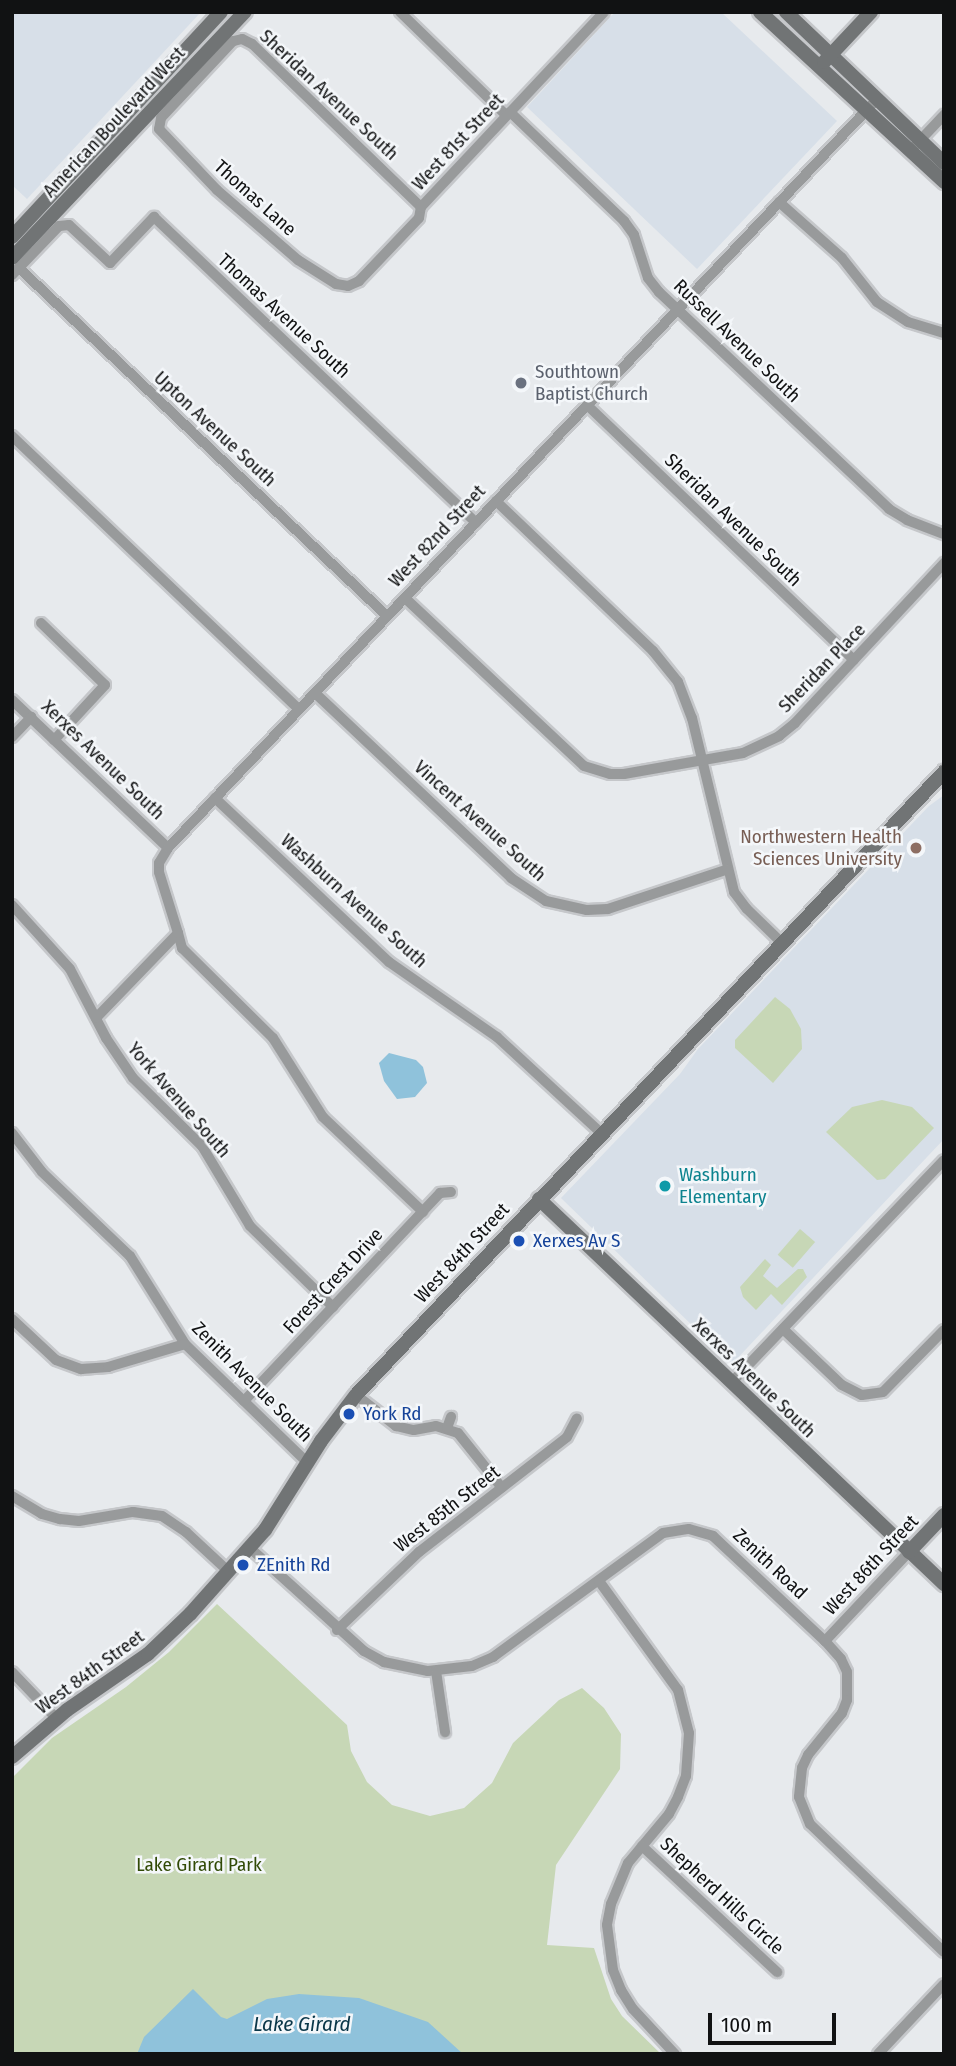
<!DOCTYPE html>
<html>
<head>
<meta charset="utf-8">
<style>
  body { margin:0 }
  #map { position:relative; width:956px; height:2066px; overflow:hidden; background:#e7eaed; font-family:"Fira Sans Condensed",sans-serif }
  div>[style] { position:absolute }
  .built>* { inset:0; background:#d7dfe8 }
  .green>* { inset:0; background:#c7d7b6; transform-origin:0 0 }
  .water>* { inset:0; background:#8fc2db }
  .roads { filter:drop-shadow(2px 0 #c5c7ca) drop-shadow(-2px 0 #c5c7ca) drop-shadow(0 2px #c5c7ca) drop-shadow(0 -2px #c5c7ca) }
  .street>* { height:10px; margin:-5px; padding:0 5px; transform-origin:5px; border-radius:5px; background:#989a9b }
  .secondary>* { height:14px; margin:-7px; padding:0 7px; transform-origin:7px; border-radius:7px; background:#717475 }
  .dots>* { width:19px; height:19px; translate:-50% -50%; box-sizing:border-box; border:4px solid #f4f7fa; border-radius:50% }
  span { translate:-50% -50%; white-space:nowrap; text-align:center; line-height:1.15; -webkit-text-stroke:5px #f4f7fa; paint-order:stroke }
  .street-label { font-size:19px; color:#111213 }
  .worship-label { font-size:19px; color:#5b616d }
  .left { translate:0 -50%; text-align:left }
  .education-label { font-size:19px; color:#785e54 }
  .right { translate:-100% -50%; text-align:right }
  .culture-label { font-size:19px; color:#0d838f }
  .transit-label { font-size:19px; color:#164399 }
  .park-label { font-size:19px; color:#314a06 }
  .water-label { font-size:21px; color:#0a3749; font-style:italic }
  .frame { position:absolute; inset:0; border:14px solid #111213; pointer-events:none }
  .scale { position:absolute; left:708px; top:2013px; width:128px; height:32px; box-sizing:border-box; border:4px solid #111213; border-top:0; padding-left:9px; font-size:21px; line-height:24px; white-space:nowrap; color:#111213; -webkit-text-stroke:5px #f4f7fa; paint-order:stroke }
</style>
</head>
<body>
<div id="map">
  <div class="built">
    <div style="clip-path:polygon(12px 12px,201px 12px,27px 199px,12px 185px)"></div>
    <div style="clip-path:polygon(615px 12px,721px 12px,837px 121px,697px 269px,527px 107px)"></div>
    <div style="clip-path:polygon(944px 795px,944px 1139px,732px 1364px,561px 1198px,680px 1074px,698px 1049px,849px 890px,929px 806px)"></div>
  </div>
  <div class="green">
    <div style="clip-path:polygon(775px 997px,790px 1009px,801px 1029px,802px 1049px,773px 1083px,735px 1048px,735px 1040px)"></div>
    <div style="clip-path:polygon(882px 1100px,912px 1107px,934px 1128px,885px 1179px,877px 1180px,826px 1132px,852px 1107px)"></div>
    <div style="left:800px;top:1229px;width:20px;height:34px;rotate:41deg"></div>
    <div style="clip-path:polygon(765px 1259px,771px 1265px,763px 1276px,777px 1288px,798px 1269px,803px 1269px,807px 1277px,782px 1305px,771px 1294px,756px 1310px,743px 1297px,740px 1287px)"></div>
    <div style="clip-path:polygon(217px 1604px,347px 1725px,351px 1751px,367px 1782px,392px 1805px,430px 1816px,464px 1808px,492px 1783px,513px 1743px,559px 1700px,582px 1688px,604px 1708px,621px 1734px,620px 1769px,556px 1865px,547px 1945px,594px 1948px,611px 1999px,622px 2016px,661px 2054px,12px 2054px,12px 1778px,52px 1738px,126px 1687px,169px 1652px)"></div>
  </div>
  <div class="water">
    <div style="clip-path:polygon(389px 1053px,416px 1060px,423px 1067px,427px 1083px,415px 1097px,397px 1099px,384px 1081px,379px 1063px)"></div>
    <div style="clip-path:polygon(193px 1989px,221px 2017px,227px 2019px,267px 1999px,299px 1994px,359px 1998px,428px 2022px,463px 2054px,137px 2054px,144px 2037px)"></div>
  </div>
  <div class="roads">
    <div class="street">
      <div style="left:400px;top:12px;width:148px;rotate:44.2deg"></div>
      <div style="left:510px;top:112px;width:158px;rotate:43.7deg"></div>
      <div style="left:624px;top:221px;width:17px;rotate:54deg"></div>
      <div style="left:634px;top:235px;width:45px;rotate:72deg"></div>
      <div style="left:648px;top:278px;width:18px;rotate:52deg"></div>
      <div style="left:659px;top:292px;width:316px;rotate:43.3deg"></div>
      <div style="left:889px;top:509px;width:21px;rotate:31deg"></div>
      <div style="left:907px;top:520px;width:40px;rotate:21deg"></div>
      <div style="left:910px;top:151px;width:50px;rotate:-46.6deg"></div>
      <div style="left:779px;top:202px;width:84px;rotate:41.6deg"></div>
      <div style="left:842px;top:258px;width:56px;rotate:51.5deg"></div>
      <div style="left:877px;top:302px;width:37px;rotate:33deg"></div>
      <div style="left:908px;top:322px;width:38px;rotate:17deg"></div>
      <div style="left:421px;top:207px;width:235px;rotate:-136deg"></div>
      <div style="left:252px;top:44px;width:11px;rotate:-153deg"></div>
      <div style="left:242px;top:39px;width:9px;rotate:167deg"></div>
      <div style="left:233px;top:41px;width:105px;rotate:133.1deg"></div>
      <div style="left:161px;top:118px;width:11px;rotate:100deg"></div>
      <div style="left:159px;top:129px;width:84px;rotate:46.4deg"></div>
      <div style="left:217px;top:190px;width:107px;rotate:40.8deg"></div>
      <div style="left:298px;top:260px;width:45px;rotate:32.3deg"></div>
      <div style="left:336px;top:284px;width:12px;rotate:9deg"></div>
      <div style="left:348px;top:286px;width:12px;rotate:-24deg"></div>
      <div style="left:359px;top:281px;width:87px;rotate:-46.4deg"></div>
      <div style="left:419px;top:218px;width:11px;rotate:-80deg"></div>
      <div style="left:421px;top:207px;width:267px;rotate:-46.8deg"></div>
      <div style="left:19px;top:268px;width:506px;rotate:43.4deg"></div>
      <div style="left:12px;top:275px;width:68px;rotate:-46.2deg"></div>
      <div style="left:59px;top:226px;width:10px;rotate:-6deg"></div>
      <div style="left:69px;top:225px;width:56px;rotate:42.8deg"></div>
      <div style="left:110px;top:263px;width:64px;rotate:-46.3deg"></div>
      <div style="left:154px;top:217px;width:444px;rotate:43.5deg"></div>
      <div style="left:587px;top:405px;width:369px;rotate:43.7deg"></div>
      <div style="left:12px;top:436px;width:396px;rotate:43.6deg"></div>
      <div style="left:496px;top:501px;width:217px;rotate:43.7deg"></div>
      <div style="left:653px;top:651px;width:40px;rotate:51deg"></div>
      <div style="left:678px;top:682px;width:39px;rotate:69deg"></div>
      <div style="left:692px;top:718px;width:179px;rotate:76.4deg"></div>
      <div style="left:734px;top:892px;width:21px;rotate:53deg"></div>
      <div style="left:747px;top:909px;width:49px;rotate:44.2deg"></div>
      <div style="left:405px;top:598px;width:245px;rotate:43.2deg"></div>
      <div style="left:584px;top:766px;width:27px;rotate:17deg"></div>
      <div style="left:610px;top:774px;width:14px"></div>
      <div style="left:624px;top:774px;width:121px;rotate:-10deg"></div>
      <div style="left:743px;top:753px;width:40px;rotate:-25deg"></div>
      <div style="left:779px;top:736px;width:21px;rotate:-39deg"></div>
      <div style="left:795px;top:723px;width:219px;rotate:-47deg"></div>
      <div style="left:41px;top:623px;width:89px;rotate:44.1deg"></div>
      <div style="left:105px;top:685px;width:75px;rotate:132.8deg"></div>
      <div style="left:315px;top:693px;width:270px;rotate:43.3deg"></div>
      <div style="left:511px;top:878px;width:42px;rotate:33.3deg"></div>
      <div style="left:546px;top:901px;width:42px;rotate:12.4deg"></div>
      <div style="left:587px;top:910px;width:21px;rotate:-3deg"></div>
      <div style="left:608px;top:909px;width:126px;rotate:-18.4deg"></div>
      <div style="left:12px;top:700px;width:215px;rotate:43.5deg"></div>
      <div style="left:12px;top:737px;width:28px;rotate:-46deg"></div>
      <div style="left:215px;top:798px;width:239px;rotate:43.3deg"></div>
      <div style="left:389px;top:962px;width:131px;rotate:34.8deg"></div>
      <div style="left:497px;top:1037px;width:142px;rotate:42.7deg"></div>
      <div style="left:12px;top:905px;width:86px;rotate:47.8deg"></div>
      <div style="left:70px;top:969px;width:78px;rotate:62.4deg"></div>
      <div style="left:106px;top:1038px;width:48px;rotate:56deg"></div>
      <div style="left:133px;top:1078px;width:97px;rotate:44.6deg"></div>
      <div style="left:202px;top:1146px;width:93px;rotate:59deg"></div>
      <div style="left:250px;top:1226px;width:116px;rotate:44.3deg"></div>
      <div style="left:178px;top:933px;width:16px;rotate:75deg"></div>
      <div style="left:182px;top:948px;width:128px;rotate:44.7deg"></div>
      <div style="left:273px;top:1038px;width:93px;rotate:57.7deg"></div>
      <div style="left:323px;top:1117px;width:138px;rotate:43.5deg"></div>
      <div style="left:96px;top:1018px;width:118px;rotate:-46deg"></div>
      <div style="left:178px;top:933px;width:64px;rotate:-107.3deg"></div>
      <div style="left:159px;top:872px;width:9px;rotate:-90deg"></div>
      <div style="left:159px;top:863px;width:17px;rotate:-59deg"></div>
      <div style="left:168px;top:848px;width:1031px;rotate:-46.57deg"></div>
      <div style="left:12px;top:1133px;width:49px;rotate:52.4deg"></div>
      <div style="left:42px;top:1172px;width:122px;rotate:43.7deg"></div>
      <div style="left:130px;top:1256px;width:104px;rotate:58deg"></div>
      <div style="left:185px;top:1344px;width:171px;rotate:44.1deg"></div>
      <div style="left:12px;top:1319px;width:60px;rotate:43deg"></div>
      <div style="left:56px;top:1360px;width:27px;rotate:20deg"></div>
      <div style="left:81px;top:1369px;width:27px;rotate:-4deg"></div>
      <div style="left:108px;top:1367px;width:80px;rotate:-16.6deg"></div>
      <div style="left:783px;top:1329px;width:81px;rotate:43.5deg"></div>
      <div style="left:842px;top:1385px;width:22px;rotate:27deg"></div>
      <div style="left:862px;top:1395px;width:21px;rotate:-8deg"></div>
      <div style="left:883px;top:1392px;width:87px;rotate:-45.5deg"></div>
      <div style="left:731px;top:1383px;width:308px;rotate:-46.3deg"></div>
      <div style="left:356px;top:1395px;width:51px;rotate:37.8deg"></div>
      <div style="left:396px;top:1426px;width:18px;rotate:13deg"></div>
      <div style="left:414px;top:1430px;width:22px;rotate:-10deg"></div>
      <div style="left:436px;top:1426px;width:23px;rotate:18deg"></div>
      <div style="left:458px;top:1433px;width:70px;rotate:51.3deg"></div>
      <div style="left:244px;top:1401px;width:286px;rotate:-46.7deg"></div>
      <div style="left:440px;top:1193px;width:11px;rotate:-5deg"></div>
      <div style="left:447px;top:1428px;width:12px;rotate:-70deg"></div>
      <div style="left:12px;top:1496px;width:35px;rotate:31deg"></div>
      <div style="left:42px;top:1514px;width:19px;rotate:16deg"></div>
      <div style="left:60px;top:1519px;width:19px;rotate:6deg"></div>
      <div style="left:79px;top:1521px;width:55px;rotate:-9.5deg"></div>
      <div style="left:133px;top:1512px;width:29px;rotate:8deg"></div>
      <div style="left:162px;top:1516px;width:29px;rotate:34deg"></div>
      <div style="left:186px;top:1532px;width:59px;rotate:42.9deg"></div>
      <div style="left:250px;top:1548px;width:154px;rotate:42.1deg"></div>
      <div style="left:364px;top:1651px;width:23px;rotate:29deg"></div>
      <div style="left:384px;top:1662px;width:45px;rotate:11.6deg"></div>
      <div style="left:428px;top:1671px;width:44px;rotate:-6.5deg"></div>
      <div style="left:472px;top:1666px;width:23px;rotate:-23deg"></div>
      <div style="left:493px;top:1657px;width:210px;rotate:-36.1deg"></div>
      <div style="left:663px;top:1533px;width:26px;rotate:-9deg"></div>
      <div style="left:689px;top:1529px;width:25px;rotate:16deg"></div>
      <div style="left:713px;top:1536px;width:154px;rotate:43.2deg"></div>
      <div style="left:825px;top:1641px;width:24px;rotate:48deg"></div>
      <div style="left:841px;top:1659px;width:14px;rotate:65deg"></div>
      <div style="left:847px;top:1672px;width:28px;rotate:90deg"></div>
      <div style="left:847px;top:1700px;width:14px;rotate:111deg"></div>
      <div style="left:842px;top:1713px;width:54px;rotate:129deg"></div>
      <div style="left:808px;top:1755px;width:14px;rotate:115deg"></div>
      <div style="left:802px;top:1768px;width:29px;rotate:96deg"></div>
      <div style="left:799px;top:1797px;width:29px;rotate:68deg"></div>
      <div style="left:810px;top:1824px;width:185px;rotate:43.7deg"></div>
      <div style="left:599px;top:1581px;width:135px;rotate:54.1deg"></div>
      <div style="left:678px;top:1690px;width:44px;rotate:75.7deg"></div>
      <div style="left:689px;top:1733px;width:43px;rotate:94deg"></div>
      <div style="left:686px;top:1776px;width:22px;rotate:111deg"></div>
      <div style="left:678px;top:1797px;width:19px;rotate:118deg"></div>
      <div style="left:669px;top:1814px;width:64px;rotate:129.9deg"></div>
      <div style="left:628px;top:1863px;width:44px;rotate:112.5deg"></div>
      <div style="left:611px;top:1904px;width:21px;rotate:101deg"></div>
      <div style="left:607px;top:1925px;width:45px;rotate:82.4deg"></div>
      <div style="left:613px;top:1970px;width:22px;rotate:68deg"></div>
      <div style="left:621px;top:1990px;width:22px;rotate:58deg"></div>
      <div style="left:633px;top:2009px;width:62px;rotate:47deg"></div>
      <div style="left:337px;top:1630px;width:113px;rotate:-43.6deg"></div>
      <div style="left:419px;top:1552px;width:187px;rotate:-37.8deg"></div>
      <div style="left:567px;top:1437px;width:21px;rotate:-62deg"></div>
      <div style="left:825px;top:1641px;width:122px;rotate:-46.7deg"></div>
      <div style="left:436px;top:1671px;width:62px;rotate:81.6deg"></div>
      <div style="left:12px;top:1672px;width:65px;rotate:46.2deg"></div>
      <div style="left:642px;top:1846px;width:185px;rotate:43deg"></div>
      <div style="left:878px;top:2054px;width:96px;rotate:-46.7deg"></div>
    </div>
    <div class="secondary">
      <div style="left:760px;top:12px;width:251px;rotate:42.7deg"></div>
      <div style="left:786px;top:12px;width:219px;rotate:43.7deg"></div>
      <div style="left:824px;top:62px;width:69px;rotate:-46.8deg"></div>
      <div style="left:12px;top:237px;width:307px;rotate:-47.1deg"></div>
      <div style="left:12px;top:258px;width:339px;rotate:-46.6deg"></div>
      <div style="left:539px;top:1199px;width:559px;rotate:43.55deg"></div>
      <div style="left:909px;top:1552px;width:51px;rotate:-46.6deg"></div>
      <div style="left:12px;top:1757px;width:72px;rotate:-40.5deg"></div>
      <div style="left:67px;top:1710px;width:98px;rotate:-34.7deg"></div>
      <div style="left:148px;top:1654px;width:59px;rotate:-43.6deg"></div>
      <div style="left:191px;top:1613px;width:111px;rotate:-48.3deg"></div>
      <div style="left:265px;top:1530px;width:105px;rotate:-57.8deg"></div>
      <div style="left:321px;top:1441px;width:58px;rotate:-52.7deg"></div>
      <div style="left:356px;top:1395px;width:857px;rotate:-46.66deg"></div>
    </div>
  </div>
  <div class="dots">
    <div style="left:521px;top:383px;background:#6b7280"></div>
    <div style="left:916px;top:848px;background:#8d6e63"></div>
    <div style="left:665px;top:1186px;background:#0f9aa8"></div>
    <div style="left:519px;top:1241px;background:#1a4fb4"></div>
    <div style="left:349px;top:1414px;background:#1a4fb4"></div>
    <div style="left:243px;top:1565px;background:#1a4fb4"></div>
  </div>
  <div class="street-label">
    <span style="left:329px;top:95px;rotate:43deg">Sheridan Avenue South</span>
    <span style="left:114px;top:122px;rotate:-47deg">American Boulevard West</span>
    <span style="left:458px;top:142px;rotate:-47deg">West 81st Street</span>
    <span style="left:255px;top:198px;rotate:42deg">Thomas Lane</span>
    <span style="left:284px;top:316px;rotate:43deg">Thomas Avenue South</span>
    <span style="left:737px;top:341px;rotate:44deg">Russell Avenue South</span>
    <span style="left:215px;top:429px;rotate:43deg">Upton Avenue South</span>
    <span style="left:733px;top:520px;rotate:44deg">Sheridan Avenue South</span>
    <span style="left:437px;top:536px;rotate:-47deg">West 82nd Street</span>
    <span style="left:822px;top:668px;rotate:-46deg">Sheridan Place</span>
    <span style="left:103px;top:760px;rotate:44deg">Xerxes Avenue South</span>
    <span style="left:480px;top:821px;rotate:42deg">Vincent Avenue South</span>
    <span style="left:354px;top:901px;rotate:42deg">Washburn Avenue South</span>
    <span style="left:179px;top:1100px;rotate:49deg">York Avenue South</span>
    <span style="left:462px;top:1253px;rotate:-47deg">West 84th Street</span>
    <span style="left:333px;top:1281px;rotate:-47deg">Forest Crest Drive</span>
    <span style="left:754px;top:1378px;rotate:44deg">Xerxes Avenue South</span>
    <span style="left:252px;top:1382px;rotate:45deg">Zenith Avenue South</span>
    <span style="left:447px;top:1509px;rotate:-38deg">West 85th Street</span>
    <span style="left:770px;top:1564px;rotate:43deg">Zenith Road</span>
    <span style="left:871px;top:1565px;rotate:-47deg">West 86th Street</span>
    <span style="left:90px;top:1672px;rotate:-36deg">West 84th Street</span>
    <span style="left:722px;top:1896px;rotate:43deg">Shepherd Hills Circle</span>
  </div>
  <div class="worship-label">
    <span class="left" style="left:535px;top:383px">Southtown<br>Baptist Church</span>
  </div>
  <div class="education-label">
    <span class="right" style="left:902px;top:848px">Northwestern Health<br>Sciences University</span>
  </div>
  <div class="culture-label">
    <span class="left" style="left:679px;top:1186px">Washburn<br>Elementary</span>
  </div>
  <div class="transit-label">
    <span class="left" style="left:533px;top:1241px">Xerxes Av S</span>
    <span class="left" style="left:363px;top:1414px">York Rd</span>
    <span class="left" style="left:257px;top:1565px">ZEnith Rd</span>
  </div>
  <div class="park-label">
    <span style="left:199px;top:1865px">Lake Girard Park</span>
  </div>
  <div class="water-label">
    <span style="left:302px;top:2024px">Lake Girard</span>
  </div>
  <div class="frame"></div>
  <div class="scale">100 m</div>
</div>
</body>
</html>
